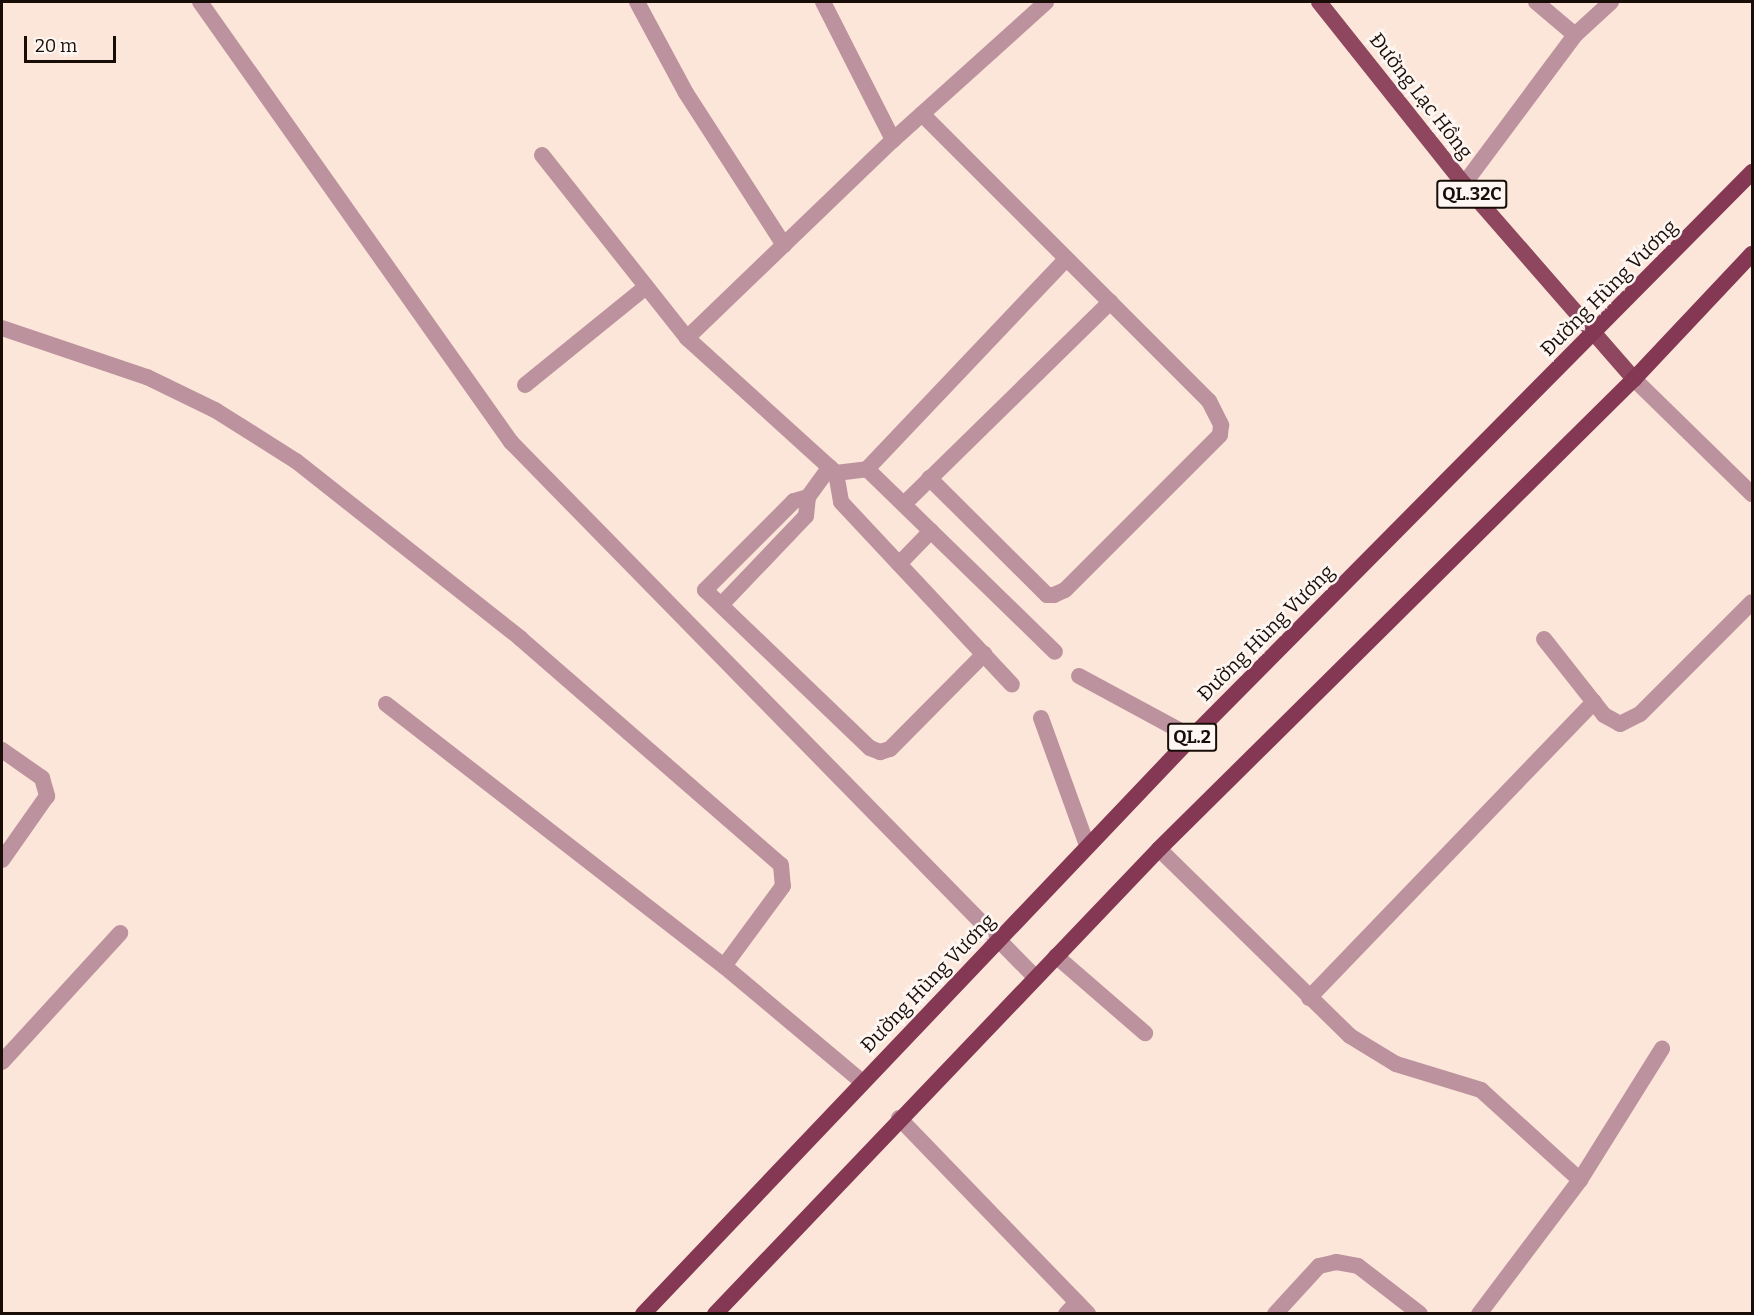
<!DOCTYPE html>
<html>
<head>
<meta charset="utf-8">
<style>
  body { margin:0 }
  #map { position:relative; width:1754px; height:1315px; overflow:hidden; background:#fbe6d9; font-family:Bitter,serif }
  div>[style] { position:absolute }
  .service>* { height:16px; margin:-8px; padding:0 8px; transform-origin:8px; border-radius:8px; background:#bc929e }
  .minor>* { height:16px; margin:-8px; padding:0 8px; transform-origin:8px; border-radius:8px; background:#bc929e }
  .primary>* { height:16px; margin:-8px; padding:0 8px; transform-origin:8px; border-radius:8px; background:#8e475f }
  .trunk>* { height:16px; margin:-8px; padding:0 8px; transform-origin:8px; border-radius:8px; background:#853854 }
  span { translate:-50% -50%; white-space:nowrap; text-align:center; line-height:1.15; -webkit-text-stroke:5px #fef6f2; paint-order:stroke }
  .shield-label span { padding:2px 4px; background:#fef6f2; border:2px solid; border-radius:4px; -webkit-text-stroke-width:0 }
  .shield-label { font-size:18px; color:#190e07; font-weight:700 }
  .street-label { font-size:20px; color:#190e07 }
  .frame { position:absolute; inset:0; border:3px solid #190e07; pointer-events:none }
  .scale { position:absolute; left:24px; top:36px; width:92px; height:27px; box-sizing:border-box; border:3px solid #190e07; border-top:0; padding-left:8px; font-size:18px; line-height:21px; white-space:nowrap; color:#190e07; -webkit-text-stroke:4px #fef6f2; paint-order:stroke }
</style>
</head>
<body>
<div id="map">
  <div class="service">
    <div style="left:637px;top:2px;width:103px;rotate:61.7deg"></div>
    <div style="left:686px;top:93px;width:181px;rotate:57.2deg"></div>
    <div style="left:823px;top:2px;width:155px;rotate:63.1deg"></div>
    <div style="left:922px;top:114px;width:406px;rotate:45deg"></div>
    <div style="left:1209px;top:401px;width:27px;rotate:63deg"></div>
    <div style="left:1221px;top:425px;width:10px;rotate:96deg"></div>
    <div style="left:1220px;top:435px;width:219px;rotate:135deg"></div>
    <div style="left:1065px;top:590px;width:12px;rotate:156deg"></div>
    <div style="left:1054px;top:595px;width:7px;rotate:180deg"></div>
    <div style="left:1047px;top:595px;width:166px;rotate:-135.2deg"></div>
    <div style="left:542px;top:155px;width:233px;rotate:51.6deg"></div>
    <div style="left:687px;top:338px;width:201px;rotate:42.2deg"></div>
    <div style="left:836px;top:473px;width:29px;rotate:80deg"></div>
    <div style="left:841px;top:502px;width:250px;rotate:46.9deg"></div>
    <div style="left:2px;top:328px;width:153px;rotate:18.7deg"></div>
    <div style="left:147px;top:377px;width:76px;rotate:25.9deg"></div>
    <div style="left:215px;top:410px;width:96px;rotate:32.2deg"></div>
    <div style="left:296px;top:461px;width:287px;rotate:38.3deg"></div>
    <div style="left:521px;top:639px;width:344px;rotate:41deg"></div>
    <div style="left:781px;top:865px;width:21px;rotate:85deg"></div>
    <div style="left:783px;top:886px;width:99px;rotate:126.4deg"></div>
    <div style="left:687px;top:338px;width:286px;rotate:-43.9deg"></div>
    <div style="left:893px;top:140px;width:206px;rotate:-42deg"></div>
    <div style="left:525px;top:385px;width:156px;rotate:-39deg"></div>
    <div style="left:867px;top:469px;width:289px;rotate:-46.5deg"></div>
    <div style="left:836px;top:473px;width:31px;rotate:-7deg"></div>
    <div style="left:867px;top:469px;width:262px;rotate:44.2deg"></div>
    <div style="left:808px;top:497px;width:15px;rotate:164deg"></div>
    <div style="left:794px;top:501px;width:126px;rotate:135deg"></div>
    <div style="left:705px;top:590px;width:228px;rotate:43.8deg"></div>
    <div style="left:870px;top:748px;width:11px;rotate:22deg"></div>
    <div style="left:880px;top:752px;width:10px;rotate:-17deg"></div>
    <div style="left:890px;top:749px;width:134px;rotate:-45.3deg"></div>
    <div style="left:904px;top:504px;width:289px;rotate:-44.4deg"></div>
    <div style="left:899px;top:564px;width:46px;rotate:-45.9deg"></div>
    <div style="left:721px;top:605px;width:123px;rotate:-46.3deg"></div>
    <div style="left:806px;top:516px;width:19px;rotate:-84deg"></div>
    <div style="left:808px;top:497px;width:37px;rotate:-54deg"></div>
    <div style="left:1079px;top:676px;width:128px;rotate:28.4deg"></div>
    <div style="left:386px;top:704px;width:428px;rotate:37.8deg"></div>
    <div style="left:724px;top:966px;width:180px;rotate:40deg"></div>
    <div style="left:1041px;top:718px;width:135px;rotate:70.1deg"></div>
    <div style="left:2px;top:750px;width:49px;rotate:35deg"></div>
    <div style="left:42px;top:778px;width:19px;rotate:74deg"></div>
    <div style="left:47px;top:796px;width:78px;rotate:125.1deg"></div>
    <div style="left:1056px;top:956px;width:118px;rotate:40.9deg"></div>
    <div style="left:2px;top:1062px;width:175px;rotate:-47.5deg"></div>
  </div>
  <div class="minor">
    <div style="left:200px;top:2px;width:539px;rotate:54.75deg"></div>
    <div style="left:511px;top:442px;width:749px;rotate:45.6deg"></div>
    <div style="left:1536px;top:2px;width:51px;rotate:40.2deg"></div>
    <div style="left:1464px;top:184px;width:186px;rotate:-53.3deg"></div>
    <div style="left:1575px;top:35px;width:49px;rotate:-42.5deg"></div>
    <div style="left:1634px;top:379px;width:165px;rotate:44.3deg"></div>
    <div style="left:1544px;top:639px;width:97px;rotate:51.7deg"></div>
    <div style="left:1604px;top:715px;width:18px;rotate:29deg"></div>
    <div style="left:1620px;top:724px;width:22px;rotate:-27deg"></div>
    <div style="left:1640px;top:714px;width:158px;rotate:-45deg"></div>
    <div style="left:1159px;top:849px;width:267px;rotate:44.4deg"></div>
    <div style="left:1350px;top:1036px;width:54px;rotate:31.3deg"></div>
    <div style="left:1396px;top:1064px;width:89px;rotate:17deg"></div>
    <div style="left:1481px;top:1090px;width:134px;rotate:42.3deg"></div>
    <div style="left:1309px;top:998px;width:411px;rotate:-46.1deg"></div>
    <div style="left:899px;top:1118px;width:272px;rotate:46deg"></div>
    <div style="left:1066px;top:1314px;width:16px;rotate:-47deg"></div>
    <div style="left:1275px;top:1314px;width:65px;rotate:-47.5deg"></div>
    <div style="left:1319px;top:1266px;width:17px;rotate:-13deg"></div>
    <div style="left:1336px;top:1262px;width:22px;rotate:10deg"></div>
    <div style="left:1358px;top:1266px;width:78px;rotate:37.7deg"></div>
    <div style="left:1479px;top:1314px;width:168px;rotate:-53deg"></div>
    <div style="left:1580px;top:1180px;width:155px;rotate:-58deg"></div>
  </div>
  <div class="primary">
    <div style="left:1319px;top:2px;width:233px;rotate:51.5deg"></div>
    <div style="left:1464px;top:184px;width:259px;rotate:48.9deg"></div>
  </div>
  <div class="trunk">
    <div style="left:643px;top:1314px;width:796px;rotate:-46.42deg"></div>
    <div style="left:1192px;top:737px;width:796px;rotate:-45.25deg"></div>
    <div style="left:715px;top:1314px;width:643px;rotate:-46.32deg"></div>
    <div style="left:1159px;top:849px;width:668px;rotate:-44.7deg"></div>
    <div style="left:1634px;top:379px;width:172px;rotate:-46.7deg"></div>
  </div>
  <div class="shield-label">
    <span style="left:1472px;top:194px">QL.32C</span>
    <span style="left:1192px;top:737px">QL.2</span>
  </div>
  <div class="street-label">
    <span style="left:1421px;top:96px;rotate:52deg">Đường Lạc Hồng</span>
    <span style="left:1609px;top:288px;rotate:-45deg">Đường Hùng Vương</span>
    <span style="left:1266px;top:633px;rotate:-45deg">Đường Hùng Vương</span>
    <span style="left:928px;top:983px;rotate:-46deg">Đường Hùng Vương</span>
  </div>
  <div class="frame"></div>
  <div class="scale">20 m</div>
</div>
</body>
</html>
